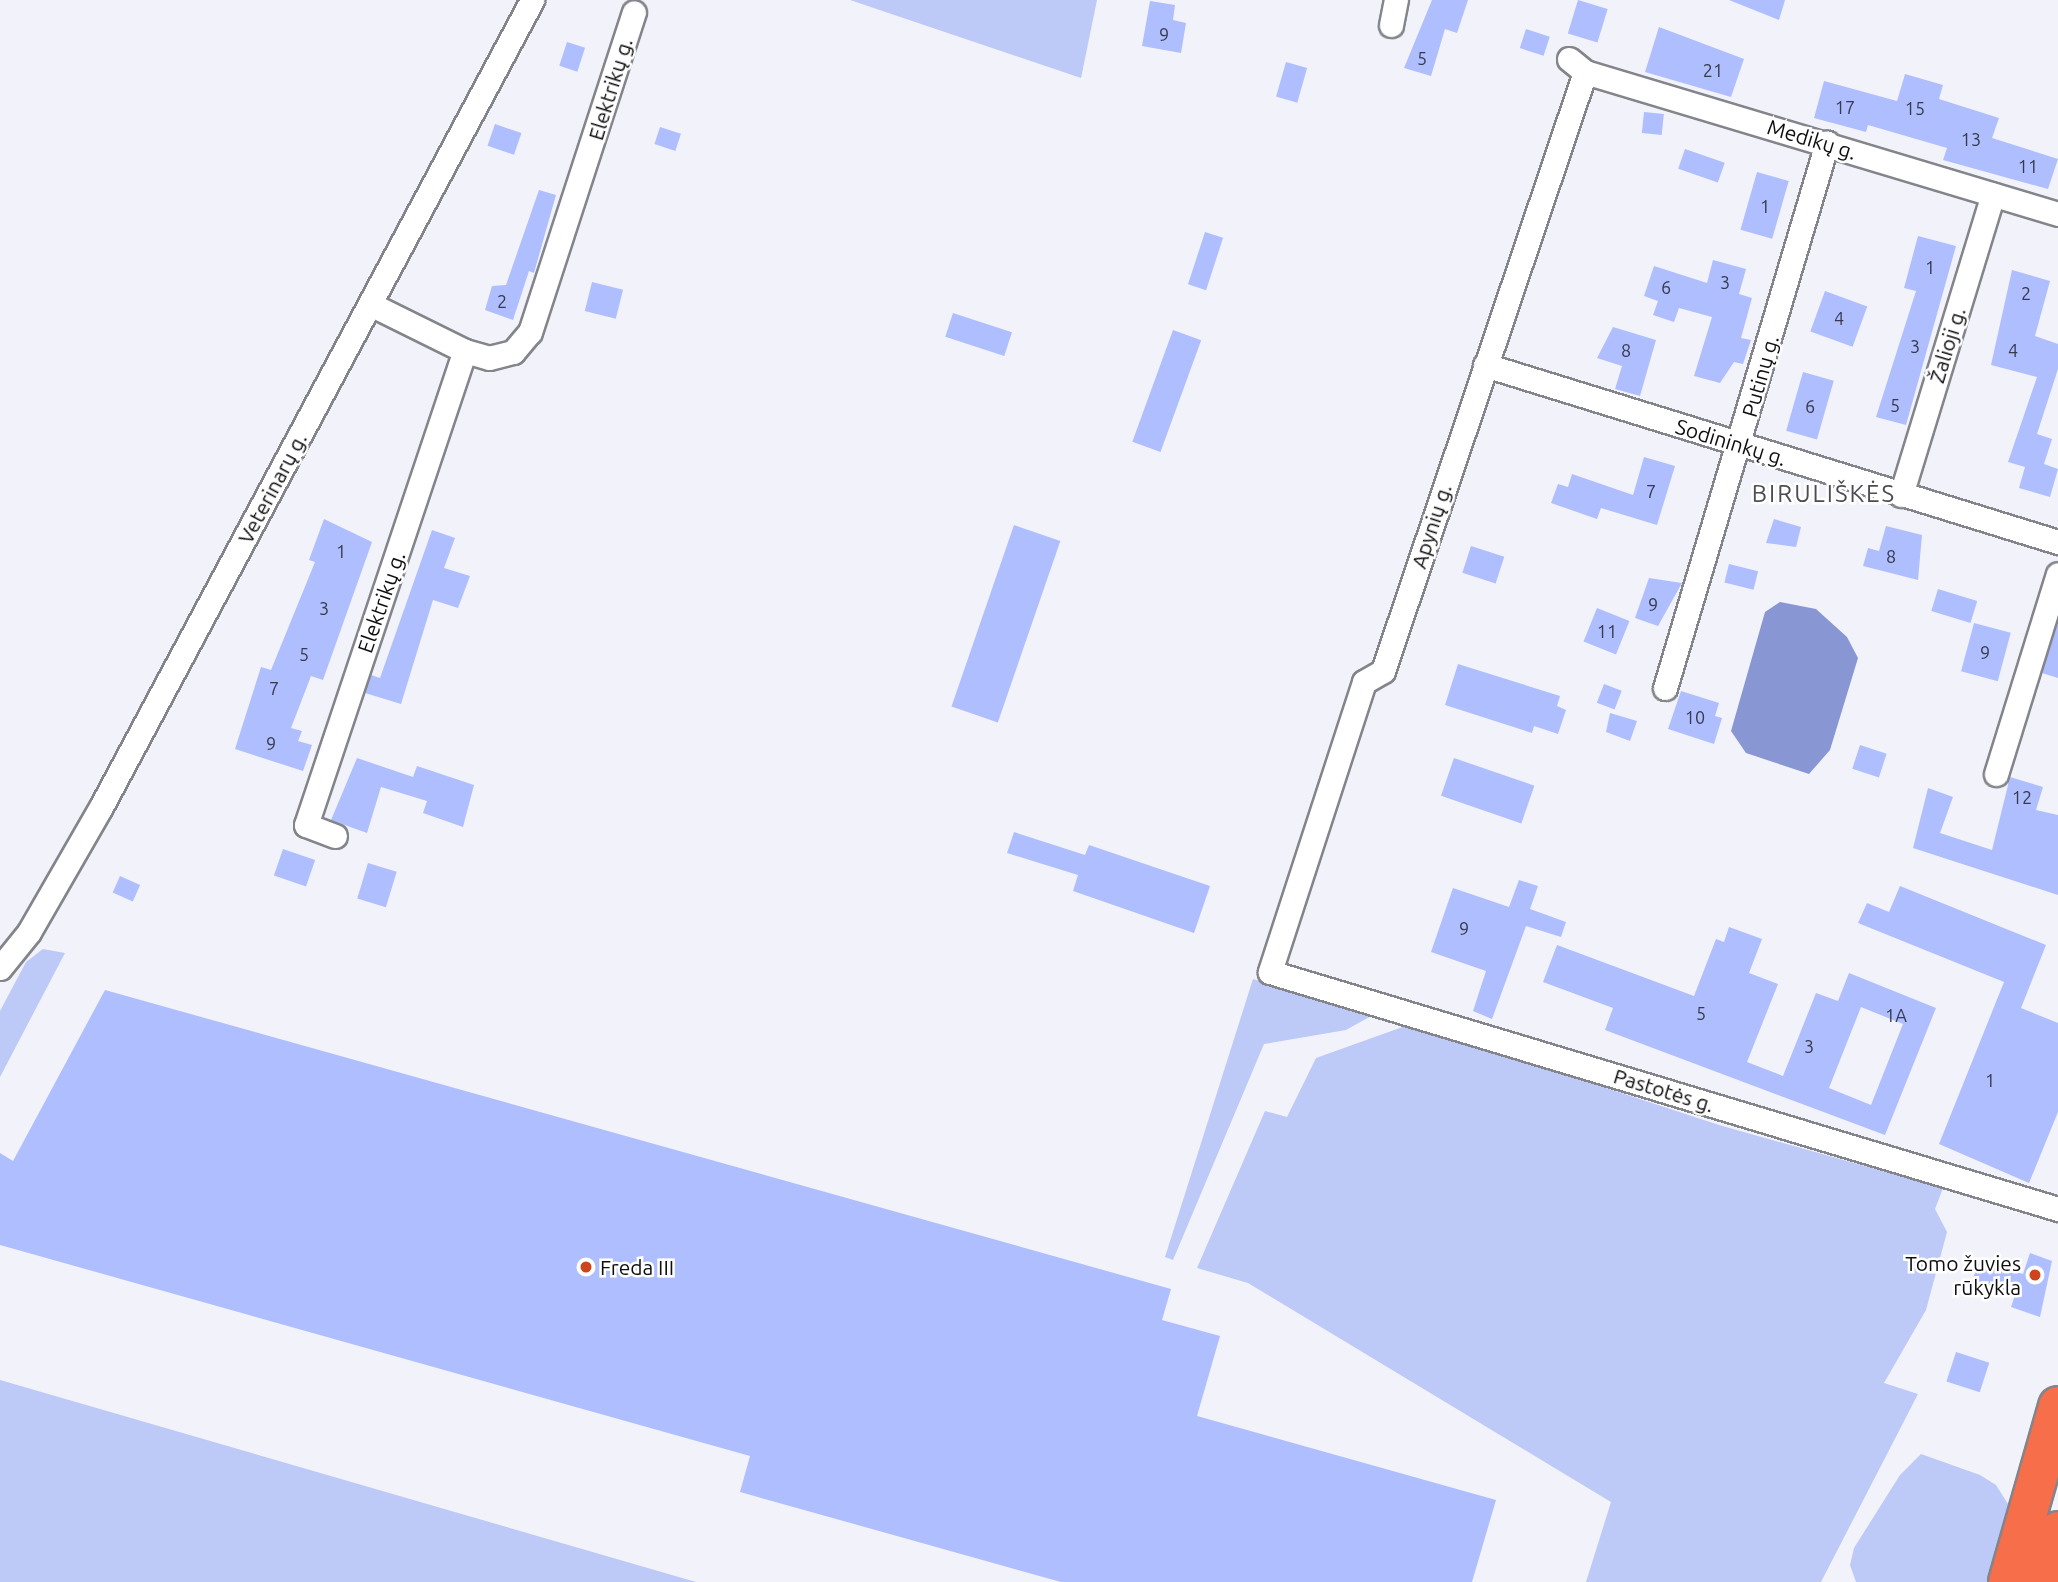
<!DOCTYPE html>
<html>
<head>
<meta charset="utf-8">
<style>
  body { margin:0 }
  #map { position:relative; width:2058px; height:1582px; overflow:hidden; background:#f2f3fa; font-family:Ubuntu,sans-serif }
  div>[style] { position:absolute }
  .green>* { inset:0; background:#bdc9f6 }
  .water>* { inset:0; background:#8896d4 }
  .building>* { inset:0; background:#afbefe; transform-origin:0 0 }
  .roads { filter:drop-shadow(2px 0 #83858b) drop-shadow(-2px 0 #83858b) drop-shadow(0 2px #83858b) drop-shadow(0 -2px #83858b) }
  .street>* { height:23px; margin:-11.5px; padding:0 11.5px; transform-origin:11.5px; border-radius:11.5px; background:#fff }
  .highway>* { height:38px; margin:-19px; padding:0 19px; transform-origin:19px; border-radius:19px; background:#f76e4a }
  .dots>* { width:19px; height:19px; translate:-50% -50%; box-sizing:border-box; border:4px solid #fff; border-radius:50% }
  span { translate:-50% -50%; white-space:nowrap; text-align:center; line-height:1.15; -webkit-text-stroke:5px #fff; paint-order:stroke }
  .number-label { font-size:18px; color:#363a4c }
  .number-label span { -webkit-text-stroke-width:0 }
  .street-label { font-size:21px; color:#0e0e10 }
  .poi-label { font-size:21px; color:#0e0e10 }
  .right { translate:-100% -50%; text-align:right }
  .left { translate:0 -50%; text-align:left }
  .quarter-label { font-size:24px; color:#4c4d52; letter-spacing:2px }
</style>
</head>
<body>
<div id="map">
  <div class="green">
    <div style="clip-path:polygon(850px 0,1097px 0,1081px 78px)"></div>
    <div style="clip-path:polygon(43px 949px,65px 953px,0 1077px,0 1011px,26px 962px)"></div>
    <div style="clip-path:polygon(1253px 979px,1373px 1015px,1346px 1030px,1264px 1044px,1173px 1260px,1165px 1257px)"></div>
    <div style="clip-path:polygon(1411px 1024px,1719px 1125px,1943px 1188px,1935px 1209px,1947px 1232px,1926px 1310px,1884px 1383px,1918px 1394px,1821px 1582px,1586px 1582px,1611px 1502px,1248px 1283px,1197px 1268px,1265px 1111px,1287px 1117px,1316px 1058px)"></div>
    <div style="clip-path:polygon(0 1380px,696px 1582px,0 1582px)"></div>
    <div style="clip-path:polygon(1921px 1454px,1980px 1475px,1996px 1485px,2008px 1504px,1987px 1582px,1856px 1582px,1850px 1565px,1854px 1548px,1900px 1475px)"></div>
  </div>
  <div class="water">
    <div style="clip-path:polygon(1780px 602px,1816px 609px,1847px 637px,1858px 658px,1830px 750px,1809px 774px,1746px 753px,1731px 731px,1765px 612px)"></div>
  </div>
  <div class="building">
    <div style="clip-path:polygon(1432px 0,1468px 0,1457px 33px,1445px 29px,1431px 76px,1404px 68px)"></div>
    <div style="left:1578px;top:0;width:31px;height:35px;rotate:17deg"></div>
    <div style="clip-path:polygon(1729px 0,1785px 0,1779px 20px)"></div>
    <div style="clip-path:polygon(1150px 1px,1175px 5px,1173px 20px,1186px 23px,1181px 53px,1142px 46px)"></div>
    <div style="clip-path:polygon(1659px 27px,1744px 59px,1731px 97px,1645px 72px)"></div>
    <div style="left:1526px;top:29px;width:25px;height:20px;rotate:18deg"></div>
    <div style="left:567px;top:42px;width:19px;height:25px;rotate:18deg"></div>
    <div style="left:1286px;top:62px;width:22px;height:36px;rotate:16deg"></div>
    <div style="clip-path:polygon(1905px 74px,1943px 85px,1939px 99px,1999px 118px,1992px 138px,2058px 159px,2048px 189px,1943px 160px,1947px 148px,1868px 125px,1866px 132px,1814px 118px,1824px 81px,1897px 101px)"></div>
    <div style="left:1644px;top:112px;width:20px;height:21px;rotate:6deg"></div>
    <div style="left:495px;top:124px;width:28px;height:23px;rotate:19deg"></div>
    <div style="left:660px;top:127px;width:22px;height:18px;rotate:18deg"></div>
    <div style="left:1685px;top:149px;width:42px;height:21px;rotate:19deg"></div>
    <div style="left:1757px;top:172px;width:33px;height:60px;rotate:16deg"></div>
    <div style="clip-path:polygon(539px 190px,556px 195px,534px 273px,529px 271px,513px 320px,485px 310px,492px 286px,506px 285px)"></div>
    <div style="left:1205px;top:232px;width:19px;height:55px;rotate:18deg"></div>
    <div style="clip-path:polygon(1918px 236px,1956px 246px,1906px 425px,1876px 417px,1916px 291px,1904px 288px)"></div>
    <div style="clip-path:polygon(1713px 260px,1746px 269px,1739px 294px,1752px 298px,1741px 338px,1751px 340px,1743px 364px,1734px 362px,1720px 383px,1694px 376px,1712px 317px,1679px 308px,1674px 322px,1653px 315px,1658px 301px,1644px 296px,1654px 266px,1707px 283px)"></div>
    <div style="clip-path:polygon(2012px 270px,2050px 281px,2035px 336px,2058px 344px,2058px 369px,2037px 434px,2052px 439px,2044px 464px,2058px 469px,2050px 497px,2019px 488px,2025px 467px,2008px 462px,2037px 377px,1991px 365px)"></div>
    <div style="left:592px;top:282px;width:32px;height:30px;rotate:14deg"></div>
    <div style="left:1825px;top:291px;width:45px;height:43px;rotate:20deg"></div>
    <div style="left:953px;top:313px;width:62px;height:25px;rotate:18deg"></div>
    <div style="clip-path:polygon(1613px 327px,1656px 340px,1640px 396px,1615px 389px,1622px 366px,1597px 358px)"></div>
    <div style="left:1173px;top:330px;width:30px;height:119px;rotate:20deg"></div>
    <div style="left:1803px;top:372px;width:32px;height:61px;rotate:16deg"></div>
    <div style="clip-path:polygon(1644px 457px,1675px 466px,1657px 525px,1601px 508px,1597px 519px,1551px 503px,1558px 484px,1568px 487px,1572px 474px,1633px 495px)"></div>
    <div style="clip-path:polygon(324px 519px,372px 542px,323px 680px,311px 676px,291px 728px,302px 731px,298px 741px,312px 745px,303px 771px,235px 749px,261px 667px,271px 670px,315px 562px,309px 560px)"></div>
    <div style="clip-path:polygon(1774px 519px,1801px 527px,1796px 547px,1766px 543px)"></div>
    <div style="left:1014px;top:525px;width:49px;height:192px;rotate:19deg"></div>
    <div style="clip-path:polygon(1886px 526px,1922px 535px,1918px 580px,1863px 566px,1868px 548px,1879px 551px)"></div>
    <div style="clip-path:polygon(432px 530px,455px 538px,444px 568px,470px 576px,458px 608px,433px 600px,401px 704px,365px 693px,371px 675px,380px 678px)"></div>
    <div style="left:1471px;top:546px;width:35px;height:28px;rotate:18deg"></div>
    <div style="left:1729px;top:564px;width:30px;height:19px;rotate:14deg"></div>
    <div style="clip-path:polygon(1649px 578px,1682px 583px,1658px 626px,1635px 618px)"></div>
    <div style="left:1938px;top:589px;width:41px;height:23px;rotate:17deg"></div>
    <div style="left:1597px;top:608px;width:35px;height:36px;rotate:22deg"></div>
    <div style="clip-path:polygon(2058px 622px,2058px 678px,2042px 673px)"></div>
    <div style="left:1974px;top:623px;width:38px;height:50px;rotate:15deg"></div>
    <div style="clip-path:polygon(1458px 664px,1560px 696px,1557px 706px,1566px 710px,1558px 734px,1534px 726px,1532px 733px,1445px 705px)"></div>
    <div style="left:1604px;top:684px;width:19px;height:20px;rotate:21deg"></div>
    <div style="clip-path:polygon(1681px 691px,1719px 703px,1715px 716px,1722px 718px,1714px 744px,1668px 729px)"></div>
    <div style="clip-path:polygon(1610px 713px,1637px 721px,1630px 741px,1606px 732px)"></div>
    <div style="left:1860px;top:745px;width:28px;height:25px;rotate:18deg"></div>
    <div style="clip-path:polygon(357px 758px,413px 777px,417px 766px,474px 785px,463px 827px,423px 813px,427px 801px,381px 787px,367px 833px,331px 820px)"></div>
    <div style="left:1454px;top:758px;width:85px;height:40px;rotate:19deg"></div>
    <div style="clip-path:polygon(2010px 777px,2043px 787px,2036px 810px,2058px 815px,2058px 895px,1913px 848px,1928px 788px,1953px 797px,1940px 833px,1992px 850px)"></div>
    <div style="clip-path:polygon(1014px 832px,1085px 855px,1089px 845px,1210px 886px,1194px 933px,1073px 891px,1078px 875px,1007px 853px)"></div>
    <div style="left:283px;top:849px;width:34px;height:28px;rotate:19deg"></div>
    <div style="left:368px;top:863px;width:30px;height:37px;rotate:17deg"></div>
    <div style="left:120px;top:876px;width:22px;height:18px;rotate:24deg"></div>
    <div style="clip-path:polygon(1519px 880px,1538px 886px,1530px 909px,1566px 922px,1561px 937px,1526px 926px,1492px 1019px,1473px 1011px,1486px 971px,1431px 952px,1453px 888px,1509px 907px)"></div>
    <div style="clip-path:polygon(1900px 886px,2046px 945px,2021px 1008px,2058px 1023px,2058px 1112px,2029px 1183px,1939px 1144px,2004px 982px,1858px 923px,1867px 903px,1889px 912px)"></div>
    <div style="clip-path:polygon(evenodd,1729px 927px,1762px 939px,1749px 973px,1778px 984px,1747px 1062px,1783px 1076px,1816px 993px,1838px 1001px,1849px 973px,1936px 1008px,1885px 1135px,1605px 1030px,1613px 1008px,1543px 982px,1557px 945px,1694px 996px,1716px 939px,1724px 942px,1729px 927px,1861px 1007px,1903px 1024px,1871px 1105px,1829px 1088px,1861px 1007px)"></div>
    <div style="clip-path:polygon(105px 990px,1171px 1289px,1162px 1320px,1220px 1336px,1197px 1416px,1496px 1500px,1472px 1582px,1061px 1582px,740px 1492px,750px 1456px,0 1245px,0 1153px,13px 1161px)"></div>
    <div style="clip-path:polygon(2030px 1253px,2052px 1261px,2040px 1317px,2011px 1307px,2015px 1295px,1972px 1282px,1979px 1260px,2023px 1274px)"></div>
    <div style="left:1956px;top:1352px;width:35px;height:31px;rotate:18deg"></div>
  </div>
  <div class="roads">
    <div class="street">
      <div style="left:1391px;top:25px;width:25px;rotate:-79deg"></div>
      <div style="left:1569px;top:59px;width:21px;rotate:39deg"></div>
      <div style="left:1585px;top:72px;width:494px;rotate:16.7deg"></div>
      <div style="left:1585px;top:72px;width:632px;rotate:108.64deg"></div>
      <div style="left:1383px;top:671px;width:22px;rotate:150deg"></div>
      <div style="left:1364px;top:682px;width:305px;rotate:108deg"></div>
      <div style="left:1270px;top:972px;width:823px;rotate:16.74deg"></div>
      <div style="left:465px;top:351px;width:25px;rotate:16deg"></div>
      <div style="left:489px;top:358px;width:25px;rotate:-14deg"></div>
      <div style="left:513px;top:352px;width:26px;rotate:-50deg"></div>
      <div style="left:530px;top:332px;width:336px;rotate:-72deg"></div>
      <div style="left:1485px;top:365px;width:600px;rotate:17.17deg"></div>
      <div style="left:1901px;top:495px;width:314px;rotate:-73deg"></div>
      <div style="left:1665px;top:688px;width:569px;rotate:-73.45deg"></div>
      <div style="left:1996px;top:774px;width:209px;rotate:-72.8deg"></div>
      <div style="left:335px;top:836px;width:31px;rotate:-159deg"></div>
      <div style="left:306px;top:825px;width:500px;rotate:-71.5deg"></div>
      <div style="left:465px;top:351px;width:106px;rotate:-153.7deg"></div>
      <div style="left:0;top:968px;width:46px;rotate:-51.1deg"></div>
      <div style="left:29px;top:932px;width:144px;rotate:-60.1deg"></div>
      <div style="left:101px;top:807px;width:915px;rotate:-61.89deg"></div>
    </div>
    <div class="highway">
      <div style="left:2008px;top:1582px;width:183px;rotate:-74.1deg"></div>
      <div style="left:2043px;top:1582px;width:53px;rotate:-73.6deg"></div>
    </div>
  </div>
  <div class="dots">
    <div style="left:586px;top:1267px;background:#cd441d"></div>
    <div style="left:2035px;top:1275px;background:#cd441d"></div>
  </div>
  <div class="number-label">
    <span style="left:1164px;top:34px">9</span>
    <span style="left:1422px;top:58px">5</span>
    <span style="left:1713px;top:70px">21</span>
    <span style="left:1845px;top:107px">17</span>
    <span style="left:1915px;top:108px">15</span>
    <span style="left:1971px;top:139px">13</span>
    <span style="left:2028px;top:166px">11</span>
    <span style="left:1765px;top:206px">1</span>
    <span style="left:1930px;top:267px">1</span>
    <span style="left:1725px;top:282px">3</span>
    <span style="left:1666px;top:287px">6</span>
    <span style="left:2026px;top:293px">2</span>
    <span style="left:502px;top:301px">2</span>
    <span style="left:1839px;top:318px">4</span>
    <span style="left:1915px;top:346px">3</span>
    <span style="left:1626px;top:350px">8</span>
    <span style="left:2013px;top:350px">4</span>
    <span style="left:1895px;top:405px">5</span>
    <span style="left:1810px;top:406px">6</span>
    <span style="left:1651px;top:491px">7</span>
    <span style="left:341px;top:551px">1</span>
    <span style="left:1891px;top:556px">8</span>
    <span style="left:1653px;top:604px">9</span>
    <span style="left:324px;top:608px">3</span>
    <span style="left:1607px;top:631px">11</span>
    <span style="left:1985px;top:652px">9</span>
    <span style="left:304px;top:654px">5</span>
    <span style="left:274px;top:688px">7</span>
    <span style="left:1695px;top:717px">10</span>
    <span style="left:271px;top:743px">9</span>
    <span style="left:2022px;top:797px">12</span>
    <span style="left:1464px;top:928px">9</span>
    <span style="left:1701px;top:1013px">5</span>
    <span style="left:1896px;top:1015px">1A</span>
    <span style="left:1809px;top:1046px">3</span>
    <span style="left:1990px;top:1080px">1</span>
  </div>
  <div class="street-label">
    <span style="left:610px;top:89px;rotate:-73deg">Elektrikų g.</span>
    <span style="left:1812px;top:139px;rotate:17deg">Medikų g.</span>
    <span style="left:1947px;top:345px;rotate:-73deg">Žalioji g.</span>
    <span style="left:1760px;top:376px;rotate:-74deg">Putinų g.</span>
    <span style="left:1731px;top:442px;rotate:17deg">Sodininkų g.</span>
    <span style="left:272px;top:488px;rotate:-62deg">Veterinarų g.</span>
    <span style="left:1431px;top:526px;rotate:-72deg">Apynių g.</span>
    <span style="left:381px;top:602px;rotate:-71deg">Elektrikų g.</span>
    <span style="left:1664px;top:1090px;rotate:17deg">Pastotės g.</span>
  </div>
  <div class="poi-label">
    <span class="right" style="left:2021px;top:1275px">Tomo žuvies<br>rūkykla</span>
    <span class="left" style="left:600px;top:1267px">Freda III</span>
  </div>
  <div class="quarter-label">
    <span style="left:1824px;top:494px">BIRULIŠKĖS</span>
  </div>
</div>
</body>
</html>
